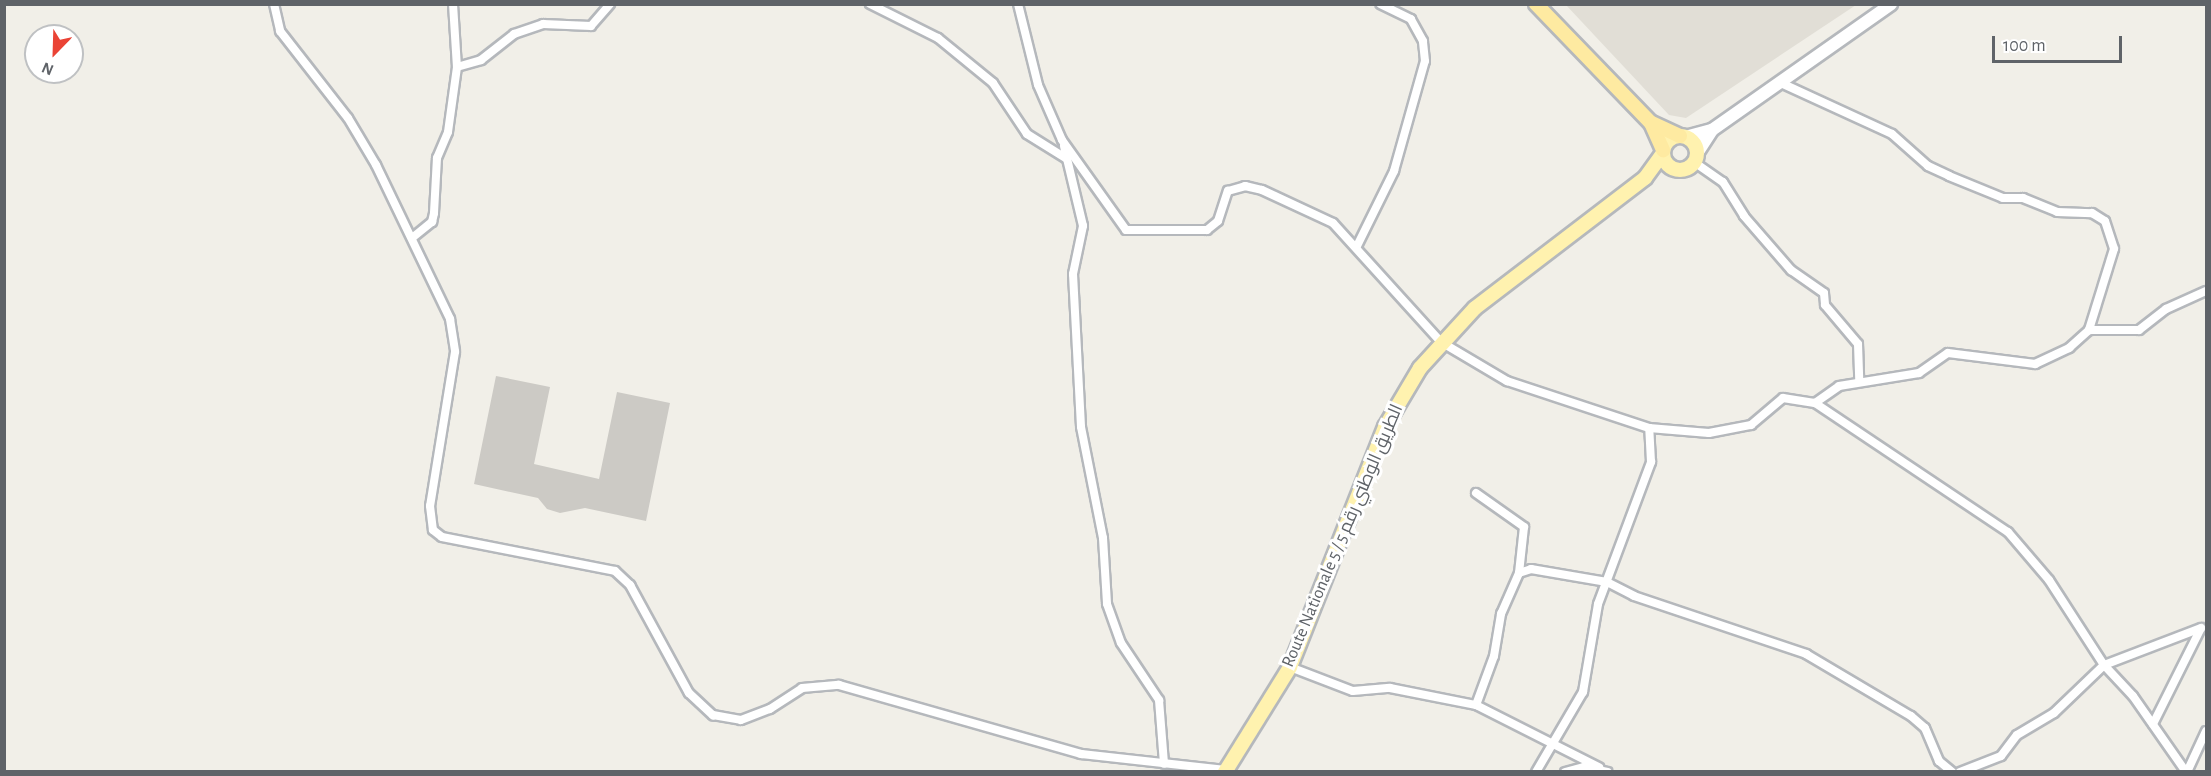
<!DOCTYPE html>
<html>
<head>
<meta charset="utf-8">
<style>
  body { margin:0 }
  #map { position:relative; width:2211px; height:776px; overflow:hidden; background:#f1efe8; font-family:"Alegreya Sans",Cairo,sans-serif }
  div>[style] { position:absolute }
  .education>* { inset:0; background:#e1ded6 }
  .building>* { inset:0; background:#cccac5 }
  .roads { filter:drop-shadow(2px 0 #b5b8bc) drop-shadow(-2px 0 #b5b8bc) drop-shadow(0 2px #b5b8bc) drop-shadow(0 -2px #b5b8bc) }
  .minor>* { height:8px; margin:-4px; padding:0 4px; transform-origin:4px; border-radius:4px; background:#fff }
  .secondary>* { height:12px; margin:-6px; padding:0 6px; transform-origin:6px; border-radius:6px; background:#fff }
  .primary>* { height:14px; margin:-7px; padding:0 7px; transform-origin:7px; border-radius:7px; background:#fff2af }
  .primary>.ring { margin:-7px; padding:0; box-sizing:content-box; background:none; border:14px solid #fff2af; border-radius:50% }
  .trunk>* { height:14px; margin:-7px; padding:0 7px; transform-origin:7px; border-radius:7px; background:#feeaa1 }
  span { translate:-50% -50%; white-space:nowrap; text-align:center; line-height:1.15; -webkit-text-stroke:6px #fff; paint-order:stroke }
  .street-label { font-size:18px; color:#5f6368 }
  .frame { position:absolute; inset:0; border:6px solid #5f6368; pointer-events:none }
  .north { position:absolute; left:24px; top:24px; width:60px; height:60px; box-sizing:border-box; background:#fff; border:2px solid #bfc1c3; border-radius:50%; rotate:203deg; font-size:16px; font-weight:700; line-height:24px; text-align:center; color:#5f6368 }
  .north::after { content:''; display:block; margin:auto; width:21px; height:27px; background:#ea4335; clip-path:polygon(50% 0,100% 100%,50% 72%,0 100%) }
  .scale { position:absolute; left:1992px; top:36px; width:130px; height:27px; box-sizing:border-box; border:3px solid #5f6368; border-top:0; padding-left:8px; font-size:18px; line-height:21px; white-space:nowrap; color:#5f6368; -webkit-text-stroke:4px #fff; paint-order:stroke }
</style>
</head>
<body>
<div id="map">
  <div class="education">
    <div style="clip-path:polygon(1566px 5px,1856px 5px,1686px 118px,1669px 115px)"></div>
  </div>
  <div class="building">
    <div style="clip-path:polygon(496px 376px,550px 387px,534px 464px,599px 479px,617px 392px,670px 403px,646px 521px,585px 508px,560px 513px,547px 509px,538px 498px,474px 484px)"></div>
  </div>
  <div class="roads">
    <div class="minor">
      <div style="left:274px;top:4px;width:28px;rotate:77deg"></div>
      <div style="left:280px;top:31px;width:110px;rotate:52deg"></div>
      <div style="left:348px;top:118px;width:55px;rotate:59.2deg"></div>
      <div style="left:376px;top:165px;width:171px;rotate:64.3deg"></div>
      <div style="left:450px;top:319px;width:33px;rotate:81deg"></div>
      <div style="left:455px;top:352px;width:156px;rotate:99.2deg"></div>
      <div style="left:430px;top:506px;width:24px;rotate:83deg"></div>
      <div style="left:433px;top:530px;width:11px;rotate:38deg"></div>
      <div style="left:442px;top:537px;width:176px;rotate:11.1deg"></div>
      <div style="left:615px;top:571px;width:21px;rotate:43deg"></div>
      <div style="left:630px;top:585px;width:123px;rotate:61.4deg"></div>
      <div style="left:689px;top:693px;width:33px;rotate:43deg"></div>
      <div style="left:713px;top:715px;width:28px;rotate:10deg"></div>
      <div style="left:741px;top:720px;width:31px;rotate:-21deg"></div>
      <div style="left:770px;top:709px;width:38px;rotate:-33deg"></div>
      <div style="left:802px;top:688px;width:37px;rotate:-5deg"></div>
      <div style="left:839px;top:685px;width:252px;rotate:15.9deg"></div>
      <div style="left:1081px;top:754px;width:146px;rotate:6.3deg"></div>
      <div style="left:453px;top:4px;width:63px;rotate:86.4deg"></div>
      <div style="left:870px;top:4px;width:76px;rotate:26.6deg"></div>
      <div style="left:938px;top:38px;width:71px;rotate:39.3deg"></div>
      <div style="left:993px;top:83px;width:61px;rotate:56.3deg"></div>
      <div style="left:1027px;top:134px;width:47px;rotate:32deg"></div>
      <div style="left:1018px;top:4px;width:83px;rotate:76.1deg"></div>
      <div style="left:1038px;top:85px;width:60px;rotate:66.4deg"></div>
      <div style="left:1062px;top:140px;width:110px;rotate:54.6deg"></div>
      <div style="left:1126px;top:230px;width:81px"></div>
      <div style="left:1207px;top:230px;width:14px;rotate:-39deg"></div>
      <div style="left:1218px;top:221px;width:32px;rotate:-72deg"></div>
      <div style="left:1228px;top:191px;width:18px;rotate:-16deg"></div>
      <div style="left:1245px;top:186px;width:17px;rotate:13deg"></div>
      <div style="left:1262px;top:190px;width:78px;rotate:24.9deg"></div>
      <div style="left:1333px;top:223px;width:161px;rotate:47.8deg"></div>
      <div style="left:1441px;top:342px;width:77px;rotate:30.6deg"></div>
      <div style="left:1507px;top:381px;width:150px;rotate:18.3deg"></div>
      <div style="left:1649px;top:428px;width:60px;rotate:4.8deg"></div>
      <div style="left:1709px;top:433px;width:43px;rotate:-10.8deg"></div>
      <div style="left:1751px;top:425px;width:42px;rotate:-40.2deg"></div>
      <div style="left:1783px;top:398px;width:32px;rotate:9deg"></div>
      <div style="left:1815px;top:403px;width:232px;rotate:33.8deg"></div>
      <div style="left:2008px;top:532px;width:63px;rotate:49.5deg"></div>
      <div style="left:2049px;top:580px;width:101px;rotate:57.1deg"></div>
      <div style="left:2104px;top:665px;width:42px;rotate:46.9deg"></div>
      <div style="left:2133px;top:696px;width:93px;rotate:55.1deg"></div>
      <div style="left:1781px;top:83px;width:122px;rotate:24.7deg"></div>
      <div style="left:1892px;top:134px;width:48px;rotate:41.6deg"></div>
      <div style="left:1928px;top:166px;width:23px;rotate:25deg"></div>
      <div style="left:1949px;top:176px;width:58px;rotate:22.2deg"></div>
      <div style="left:2003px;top:198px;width:20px"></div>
      <div style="left:2023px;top:198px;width:37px;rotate:22deg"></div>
      <div style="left:2057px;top:212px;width:35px;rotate:2deg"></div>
      <div style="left:2092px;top:213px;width:15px;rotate:32deg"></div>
      <div style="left:2105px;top:221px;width:29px;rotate:72deg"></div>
      <div style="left:2114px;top:249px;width:85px;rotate:107.2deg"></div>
      <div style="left:1064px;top:146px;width:82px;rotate:76.6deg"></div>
      <div style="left:1083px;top:226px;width:49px;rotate:101.8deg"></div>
      <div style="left:1073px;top:274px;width:153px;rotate:87deg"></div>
      <div style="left:1081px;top:427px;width:113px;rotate:78.8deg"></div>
      <div style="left:1103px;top:538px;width:66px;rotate:86.5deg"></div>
      <div style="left:1107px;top:604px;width:41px;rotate:70.3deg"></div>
      <div style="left:1121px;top:643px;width:69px;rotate:56.3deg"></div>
      <div style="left:1159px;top:700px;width:64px;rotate:85.5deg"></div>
      <div style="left:1694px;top:162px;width:35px;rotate:35deg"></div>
      <div style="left:1723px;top:182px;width:40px;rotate:58deg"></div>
      <div style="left:1744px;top:216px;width:72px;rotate:49deg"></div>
      <div style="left:1791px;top:270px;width:40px;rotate:34.9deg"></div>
      <div style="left:1824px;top:293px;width:12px;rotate:85deg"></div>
      <div style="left:1825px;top:305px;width:51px;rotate:49.8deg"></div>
      <div style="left:1858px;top:344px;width:37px;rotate:88deg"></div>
      <div style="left:412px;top:238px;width:26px;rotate:-39deg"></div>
      <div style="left:432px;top:222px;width:9px;rotate:-77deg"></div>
      <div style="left:434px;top:213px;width:55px;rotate:-86.9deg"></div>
      <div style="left:437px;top:158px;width:28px;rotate:-67deg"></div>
      <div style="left:448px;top:132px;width:66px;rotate:-82.1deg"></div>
      <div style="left:457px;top:67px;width:25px;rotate:-16deg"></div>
      <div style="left:481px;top:60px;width:42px;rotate:-38.2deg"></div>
      <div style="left:514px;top:34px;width:31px;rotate:-19deg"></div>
      <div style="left:543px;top:24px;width:48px;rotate:2.4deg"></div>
      <div style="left:591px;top:26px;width:29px;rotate:-49deg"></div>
      <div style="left:1357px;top:246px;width:84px;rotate:-63.7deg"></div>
      <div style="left:1394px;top:171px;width:114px;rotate:-74.3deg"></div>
      <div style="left:1425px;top:61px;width:20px;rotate:-96deg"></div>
      <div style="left:1423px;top:41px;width:25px;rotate:-119deg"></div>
      <div style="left:1411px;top:19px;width:34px;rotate:-154deg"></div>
      <div style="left:1815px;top:403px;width:29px;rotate:-35deg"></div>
      <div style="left:1839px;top:386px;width:81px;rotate:-9.2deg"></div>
      <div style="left:1919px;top:373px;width:35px;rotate:-35deg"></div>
      <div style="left:1948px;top:353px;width:88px;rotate:7.2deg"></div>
      <div style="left:2035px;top:364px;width:38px;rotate:-25deg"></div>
      <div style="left:2069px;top:348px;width:27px;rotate:-42deg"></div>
      <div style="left:2089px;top:330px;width:50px"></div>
      <div style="left:2139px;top:330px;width:34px;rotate:-38deg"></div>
      <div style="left:2166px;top:309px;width:44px;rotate:-24.2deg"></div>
      <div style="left:1476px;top:493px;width:59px;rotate:35.3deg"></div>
      <div style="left:1524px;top:527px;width:46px;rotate:96.2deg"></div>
      <div style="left:1290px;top:667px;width:67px;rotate:20.9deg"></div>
      <div style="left:1353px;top:691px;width:37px;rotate:-5deg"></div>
      <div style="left:1390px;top:688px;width:88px;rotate:11.2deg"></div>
      <div style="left:1476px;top:705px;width:138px;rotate:26.8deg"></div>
      <div style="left:1476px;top:705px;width:52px;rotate:-69.8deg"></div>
      <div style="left:1494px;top:656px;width:43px;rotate:-80.5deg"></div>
      <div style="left:1501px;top:614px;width:45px;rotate:-66.3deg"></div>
      <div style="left:1519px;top:573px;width:13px;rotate:-18deg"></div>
      <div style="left:1531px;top:569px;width:77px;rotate:9.7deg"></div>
      <div style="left:1607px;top:582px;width:30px;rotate:27deg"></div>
      <div style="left:1634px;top:596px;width:182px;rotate:18.6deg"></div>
      <div style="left:1806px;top:654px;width:122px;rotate:30.6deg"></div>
      <div style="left:1911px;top:716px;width:18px;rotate:41deg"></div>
      <div style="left:1925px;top:728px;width:36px;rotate:67deg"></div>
      <div style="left:1939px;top:761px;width:17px;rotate:40deg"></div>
      <div style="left:2153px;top:724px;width:107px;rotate:-63.4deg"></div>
      <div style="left:1536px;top:772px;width:93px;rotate:-59.6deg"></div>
      <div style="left:1583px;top:692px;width:89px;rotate:-80.3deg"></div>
      <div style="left:1598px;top:604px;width:152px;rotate:-69.5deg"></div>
      <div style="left:1651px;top:462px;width:34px;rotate:-93deg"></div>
      <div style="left:1565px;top:772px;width:20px;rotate:-15deg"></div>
      <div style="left:1584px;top:767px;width:24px;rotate:12deg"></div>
      <div style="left:1960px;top:772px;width:44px;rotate:-21.3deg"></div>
      <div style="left:2001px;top:756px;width:26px;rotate:-53deg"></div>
      <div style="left:2017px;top:735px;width:43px;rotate:-30.7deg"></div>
      <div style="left:2054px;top:713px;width:69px;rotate:-43.8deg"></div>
      <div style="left:2104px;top:665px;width:104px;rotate:-20.9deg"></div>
      <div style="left:2187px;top:772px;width:45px;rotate:-65.1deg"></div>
    </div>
    <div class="secondary">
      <div style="left:1685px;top:137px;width:28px;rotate:-15deg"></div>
      <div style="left:1712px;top:130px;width:219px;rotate:-35.1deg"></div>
      <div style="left:1696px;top:155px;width:30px;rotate:-57deg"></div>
    </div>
    <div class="primary">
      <div class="ring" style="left:1663px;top:136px;width:20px;height:20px"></div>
      <div style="left:1225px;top:772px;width:123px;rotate:-58.2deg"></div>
      <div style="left:1290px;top:667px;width:258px;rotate:-68.4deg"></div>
      <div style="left:1385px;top:427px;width:69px;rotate:-59.3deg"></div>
      <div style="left:1420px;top:368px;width:81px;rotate:-47.5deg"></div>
      <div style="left:1475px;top:308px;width:214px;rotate:-37.4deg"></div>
      <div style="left:1645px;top:178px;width:31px;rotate:-54deg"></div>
    </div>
    <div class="trunk">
      <div style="left:1536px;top:4px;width:165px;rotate:46deg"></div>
      <div style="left:1651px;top:123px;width:30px;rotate:66deg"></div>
      <div style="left:1652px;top:123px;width:31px;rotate:25deg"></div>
    </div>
  </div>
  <div class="street-label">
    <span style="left:1343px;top:536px;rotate:-67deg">Route Nationale 5 / الطريق الوطني رقم 5</span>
  </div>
  <div class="frame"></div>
  <div class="north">N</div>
  <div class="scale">100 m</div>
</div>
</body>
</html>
